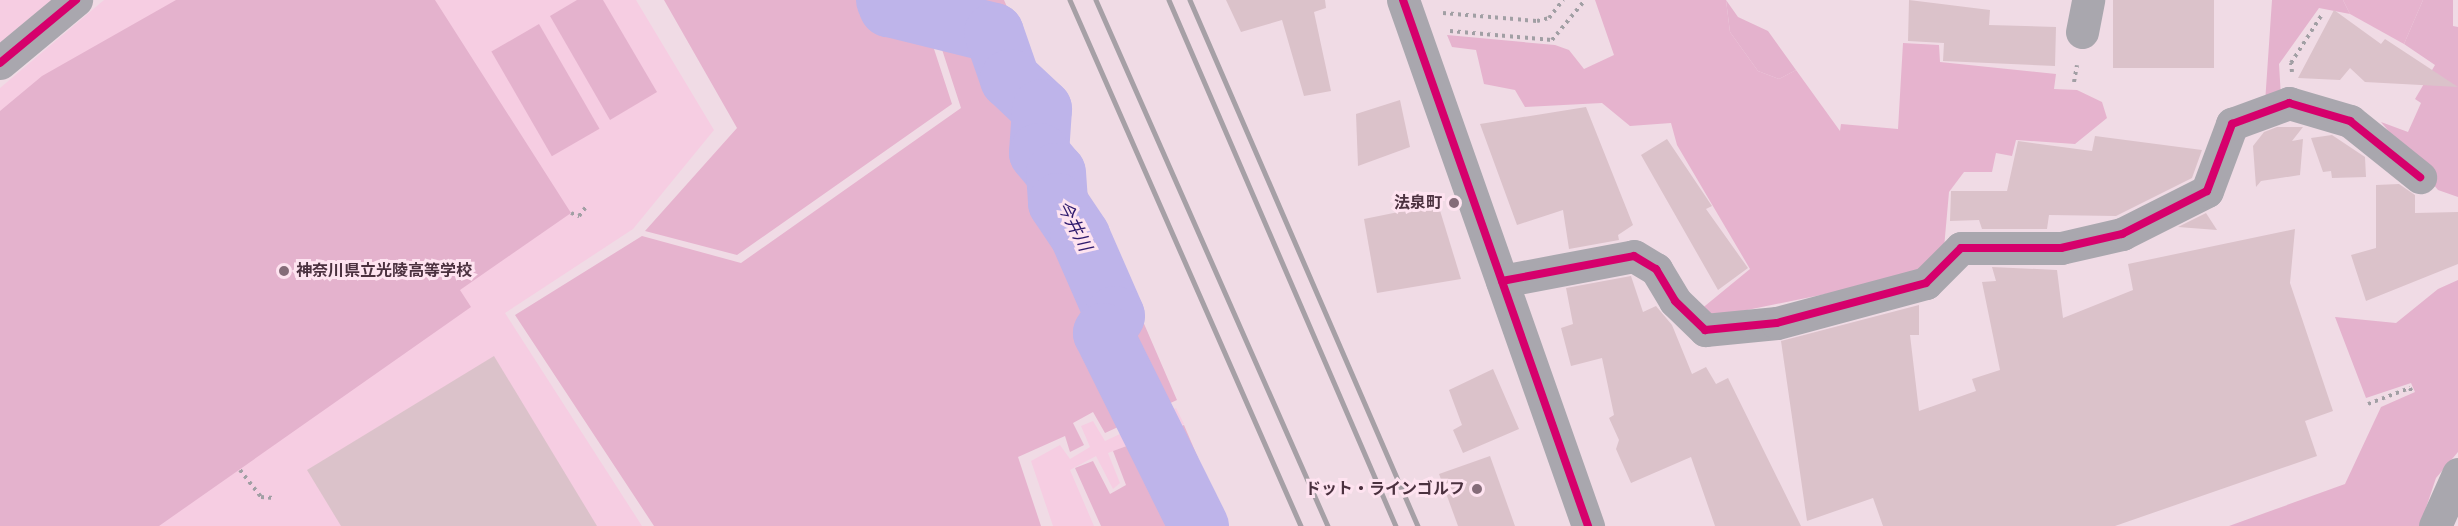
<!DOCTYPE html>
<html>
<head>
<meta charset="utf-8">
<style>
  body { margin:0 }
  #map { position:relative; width:2458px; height:526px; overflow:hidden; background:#f0dbe5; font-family:Signika,"Noto Sans JP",sans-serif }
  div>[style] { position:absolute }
  .built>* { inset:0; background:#f6cde2 }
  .green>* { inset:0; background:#e4b2cd; transform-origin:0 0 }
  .forest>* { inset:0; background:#e6b3ce }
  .river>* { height:60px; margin:-30px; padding:0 30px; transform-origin:30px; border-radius:30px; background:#beb4ea }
  .building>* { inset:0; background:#dbc2ca; transform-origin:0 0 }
  .path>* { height:4px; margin-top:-2px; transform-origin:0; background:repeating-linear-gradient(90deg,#a19fa4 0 3px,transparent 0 7.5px) }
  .minor>* { height:33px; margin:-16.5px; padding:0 16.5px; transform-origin:16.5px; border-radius:16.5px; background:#a9a7ae }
  .rail>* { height:4.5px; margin:-2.25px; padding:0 2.25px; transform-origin:2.25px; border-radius:2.25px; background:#a6a0a6 }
  .cycleway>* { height:8px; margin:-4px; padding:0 4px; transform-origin:4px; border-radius:4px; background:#d6006c }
  .dots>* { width:16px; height:16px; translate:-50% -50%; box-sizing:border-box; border:3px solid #fee3f0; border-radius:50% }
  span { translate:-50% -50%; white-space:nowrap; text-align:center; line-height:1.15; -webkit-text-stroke:6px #fee3f0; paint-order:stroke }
  .poi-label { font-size:16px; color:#4b313f; font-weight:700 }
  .right { translate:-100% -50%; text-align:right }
  .left { translate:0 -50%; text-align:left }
  .water-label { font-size:18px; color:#2e1a6d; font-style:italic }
</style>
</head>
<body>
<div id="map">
  <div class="built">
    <div style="clip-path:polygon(0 0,57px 0,0 43px)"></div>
    <div style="clip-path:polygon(104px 0,636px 0,714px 130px,633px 229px,505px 313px,642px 526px,0 526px,0 88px)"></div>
    <div style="clip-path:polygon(1176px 408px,1184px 424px,1108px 453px,1120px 483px,1113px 489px,1096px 456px,1070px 470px,1094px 526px,1053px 526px,1031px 461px,1060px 445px,1070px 459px,1090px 447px,1081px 426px,1093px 421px,1105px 441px)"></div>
  </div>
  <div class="green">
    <div style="clip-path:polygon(176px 0,435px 0,571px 213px,460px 290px,471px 307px,159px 526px,0 526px,0 111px,42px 76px)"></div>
    <div style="clip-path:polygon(577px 0,603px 0,657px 92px,610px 120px,550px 16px)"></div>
    <div style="clip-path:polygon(1726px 0,1738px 17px,1768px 31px,1796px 70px,1779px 79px,1758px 71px,1730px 32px)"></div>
    <div style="clip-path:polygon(2272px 0,2343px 0,2350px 14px,2319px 8px,2279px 64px,2281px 97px,2265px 103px)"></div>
    <div style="clip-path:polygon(2423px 0,2453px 0,2453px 26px,2458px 27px,2458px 197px,2438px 190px,2381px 122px,2408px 132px,2421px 103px,2415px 99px,2435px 65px,2404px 44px)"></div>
    <div style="left:539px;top:24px;width:121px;height:55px;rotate:60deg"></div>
    <div style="clip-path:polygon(2458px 280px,2458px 452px,2436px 478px,2420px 526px,2229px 526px,2345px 484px,2381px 407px,2415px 392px,2411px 383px,2366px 398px,2335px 317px,2396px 323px,2438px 289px)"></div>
  </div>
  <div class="forest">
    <div style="clip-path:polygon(664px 0,918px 0,952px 104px,737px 255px,645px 231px,737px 128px)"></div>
    <div style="clip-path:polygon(926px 0,1004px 0,1177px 400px,1105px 433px,1093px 412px,1073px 423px,1084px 445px,1070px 452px,1065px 436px,1018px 457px,1041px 526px,654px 526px,515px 315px,642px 236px,741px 263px,961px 108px)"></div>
    <div style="clip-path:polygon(1595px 0,1726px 0,1730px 32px,1758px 71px,1779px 79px,1796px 70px,1840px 131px,1841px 124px,1898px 129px,1903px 43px,1939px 45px,1940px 62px,2056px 74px,2054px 89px,2077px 90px,2102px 102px,2107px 118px,2075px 144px,2016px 140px,2012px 156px,1996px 153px,1992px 172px,1964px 172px,1949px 192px,1944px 248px,1932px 263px,1894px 280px,1713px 317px,1700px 310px,1750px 269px,1677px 145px,1671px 123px,1630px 126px,1602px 103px,1525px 107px,1515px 90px,1484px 84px,1476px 50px,1452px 47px,1447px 35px,1555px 45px,1569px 50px,1584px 69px,1614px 55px)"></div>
    <div style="clip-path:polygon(2343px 0,2423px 0,2404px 44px,2350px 14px)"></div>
    <div style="clip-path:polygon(1184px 425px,1227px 526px,1101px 526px,1075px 468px,1093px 461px,1110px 494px,1126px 485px,1113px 451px)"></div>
  </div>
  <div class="river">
    <div style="left:886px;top:0;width:8px;rotate:67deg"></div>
    <div style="left:889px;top:7px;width:108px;rotate:13.9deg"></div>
    <div style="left:994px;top:33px;width:49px;rotate:70.8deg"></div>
    <div style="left:1010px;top:79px;width:44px;rotate:43.2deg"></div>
    <div style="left:1042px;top:109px;width:44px;rotate:93.9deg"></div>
    <div style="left:1039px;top:153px;width:26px;rotate:50deg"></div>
    <div style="left:1056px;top:173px;width:30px;rotate:86deg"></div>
    <div style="left:1058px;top:203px;width:40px;rotate:56deg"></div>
    <div style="left:1080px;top:236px;width:87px;rotate:66.4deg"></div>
    <div style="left:1115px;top:316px;width:21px;rotate:125deg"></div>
    <div style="left:1103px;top:333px;width:216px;rotate:63.6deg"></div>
  </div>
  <div class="building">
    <div style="clip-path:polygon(1226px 0,1325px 0,1326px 8px,1314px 12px,1331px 91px,1304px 96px,1282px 20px,1241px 32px)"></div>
    <div style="clip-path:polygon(1909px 0,1990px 10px,1989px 25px,2056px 27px,2055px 66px,1943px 61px,1944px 43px,1908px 41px)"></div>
    <div style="left:2113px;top:0;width:101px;height:68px"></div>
    <div style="clip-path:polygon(2334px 10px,2381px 44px,2385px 39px,2458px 87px,2365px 82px,2350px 68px,2340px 80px,2298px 78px)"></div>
    <div style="clip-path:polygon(1400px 100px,1410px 147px,1358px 166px,1356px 114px)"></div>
    <div style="clip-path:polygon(1586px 107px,1633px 225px,1618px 235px,1619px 240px,1569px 249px,1563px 210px,1517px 225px,1480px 124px)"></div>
    <div style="clip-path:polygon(2277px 127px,2303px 127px,2292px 141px,2303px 139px,2300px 175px,2261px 181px,2256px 187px,2253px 146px,2264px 132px)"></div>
    <div style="clip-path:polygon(2332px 135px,2365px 157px,2366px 177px,2332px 178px,2331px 171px,2323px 172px,2311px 138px)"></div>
    <div style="clip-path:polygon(2095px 136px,2202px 150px,2192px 178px,2116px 216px,2049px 215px,2047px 229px,1982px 229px,1979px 220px,1950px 221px,1951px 191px,2007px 191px,2018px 141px,2092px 151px)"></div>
    <div style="clip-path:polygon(1667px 139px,1712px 206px,1706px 209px,1748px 268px,1718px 290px,1641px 155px)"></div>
    <div style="clip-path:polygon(2399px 184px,2415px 195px,2415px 213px,2458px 212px,2458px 264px,2366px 301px,2351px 255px,2376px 248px,2376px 185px)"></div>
    <div style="clip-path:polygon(1438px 204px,1461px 279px,1377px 293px,1364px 219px)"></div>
    <div style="clip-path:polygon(2206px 213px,2217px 230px,2178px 227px)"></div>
    <div style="clip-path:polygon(2295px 229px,2290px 283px,2333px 411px,2305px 421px,2317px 456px,2115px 526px,1883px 526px,1873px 498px,1807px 521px,1781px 341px,1919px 305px,1919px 335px,1910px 335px,1919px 411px,1976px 391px,1972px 379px,2000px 370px,1982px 282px,1996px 281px,1992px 267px,2057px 270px,2063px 318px,2133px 290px,2128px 264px)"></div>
    <div style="clip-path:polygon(1631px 276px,1643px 312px,1656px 306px,1672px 325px,1692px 374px,1706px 367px,1716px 384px,1728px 378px,1801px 526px,1715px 526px,1691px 457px,1631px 483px,1616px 449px,1619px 440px,1609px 418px,1614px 415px,1602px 358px,1571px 366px,1561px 328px,1573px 324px,1566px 288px)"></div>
    <div style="clip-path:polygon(494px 356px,597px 526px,341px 526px,307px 470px)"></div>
    <div style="clip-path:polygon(1493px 369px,1519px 429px,1463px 453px,1453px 430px,1462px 425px,1449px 390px)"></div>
    <div style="clip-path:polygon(1490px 456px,1515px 526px,1458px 526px,1439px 474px)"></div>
  </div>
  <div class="path">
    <div style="left:1443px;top:13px;width:94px;rotate:4.9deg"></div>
    <div style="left:1537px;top:21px;width:12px;rotate:-14deg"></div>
    <div style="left:1549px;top:18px;width:23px;rotate:-52deg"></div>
    <div style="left:1450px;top:31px;width:102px;rotate:5deg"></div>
    <div style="left:1552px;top:40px;width:52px;rotate:-50.5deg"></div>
    <div style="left:2292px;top:72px;width:9px;rotate:-96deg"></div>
    <div style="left:2291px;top:63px;width:59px;rotate:-57.4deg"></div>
    <div style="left:2074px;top:82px;width:17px;rotate:-80deg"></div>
    <div style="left:571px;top:213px;width:9px;rotate:21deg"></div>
    <div style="left:579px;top:216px;width:11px;rotate:-52deg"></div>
    <div style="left:2368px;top:404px;width:45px;rotate:-20.9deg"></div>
    <div style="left:2410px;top:388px;width:5px;rotate:68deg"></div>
    <div style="left:240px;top:470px;width:34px;rotate:52deg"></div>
    <div style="left:261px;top:497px;width:13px;rotate:4deg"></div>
  </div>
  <div class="minor">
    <div style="left:1403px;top:0;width:558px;rotate:70.62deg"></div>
    <div style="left:2082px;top:32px;width:33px;rotate:-79deg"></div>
    <div style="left:0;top:63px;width:99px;rotate:-39.7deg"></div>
    <div style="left:1502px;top:281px;width:134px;rotate:-10.7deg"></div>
    <div style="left:1634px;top:256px;width:26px;rotate:31deg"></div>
    <div style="left:1656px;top:269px;width:37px;rotate:59deg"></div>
    <div style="left:1675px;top:301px;width:42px;rotate:44deg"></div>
    <div style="left:1705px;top:330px;width:72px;rotate:-5.6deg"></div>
    <div style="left:1777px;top:323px;width:154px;rotate:-15deg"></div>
    <div style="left:1926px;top:283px;width:49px;rotate:-45deg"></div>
    <div style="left:1961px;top:248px;width:100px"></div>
    <div style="left:2061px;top:248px;width:63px;rotate:-12.9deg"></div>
    <div style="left:2122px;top:234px;width:95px;rotate:-26.8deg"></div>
    <div style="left:2207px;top:191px;width:72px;rotate:-69.5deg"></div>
    <div style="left:2232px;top:124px;width:61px;rotate:-20.2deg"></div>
    <div style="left:2289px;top:103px;width:64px;rotate:16.4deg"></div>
    <div style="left:2350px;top:121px;width:90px;rotate:38.7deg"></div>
    <div style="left:2435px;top:526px;width:57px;rotate:-66.1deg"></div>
  </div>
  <div class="rail">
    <div style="left:1070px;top:0;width:574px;rotate:66.29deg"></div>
    <div style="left:1096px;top:0;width:575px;rotate:66.2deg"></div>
    <div style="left:1169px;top:0;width:573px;rotate:66.66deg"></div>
    <div style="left:1190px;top:0;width:573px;rotate:66.57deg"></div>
  </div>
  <div class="cycleway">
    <div style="left:1403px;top:0;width:558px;rotate:70.62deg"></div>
    <div style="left:0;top:63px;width:99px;rotate:-39.7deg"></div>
    <div style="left:1502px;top:281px;width:134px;rotate:-10.7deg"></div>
    <div style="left:1634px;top:256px;width:26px;rotate:31deg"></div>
    <div style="left:1656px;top:269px;width:37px;rotate:59deg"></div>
    <div style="left:1675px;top:301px;width:42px;rotate:44deg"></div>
    <div style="left:1705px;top:330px;width:72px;rotate:-5.6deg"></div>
    <div style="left:1777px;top:323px;width:154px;rotate:-15deg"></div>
    <div style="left:1926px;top:283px;width:49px;rotate:-45deg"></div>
    <div style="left:1961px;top:248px;width:100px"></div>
    <div style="left:2061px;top:248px;width:63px;rotate:-12.9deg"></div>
    <div style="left:2122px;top:234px;width:95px;rotate:-26.8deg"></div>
    <div style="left:2207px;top:191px;width:72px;rotate:-69.5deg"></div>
    <div style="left:2232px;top:124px;width:61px;rotate:-20.2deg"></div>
    <div style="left:2289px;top:103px;width:64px;rotate:16.4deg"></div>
    <div style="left:2350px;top:121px;width:90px;rotate:38.7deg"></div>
  </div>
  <div class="dots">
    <div style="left:1454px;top:203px;background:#856c79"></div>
    <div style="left:284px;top:271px;background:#856c79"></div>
    <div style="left:1477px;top:489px;background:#856c79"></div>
  </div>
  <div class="poi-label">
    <span class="right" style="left:1442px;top:203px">法泉町</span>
    <span class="left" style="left:296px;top:271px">神奈川県立光陵高等学校</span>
    <span class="right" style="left:1465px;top:489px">ドット・ラインゴルフ</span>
  </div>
  <div class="water-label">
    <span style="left:1074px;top:226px;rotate:63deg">今井川</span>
  </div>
</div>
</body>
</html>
